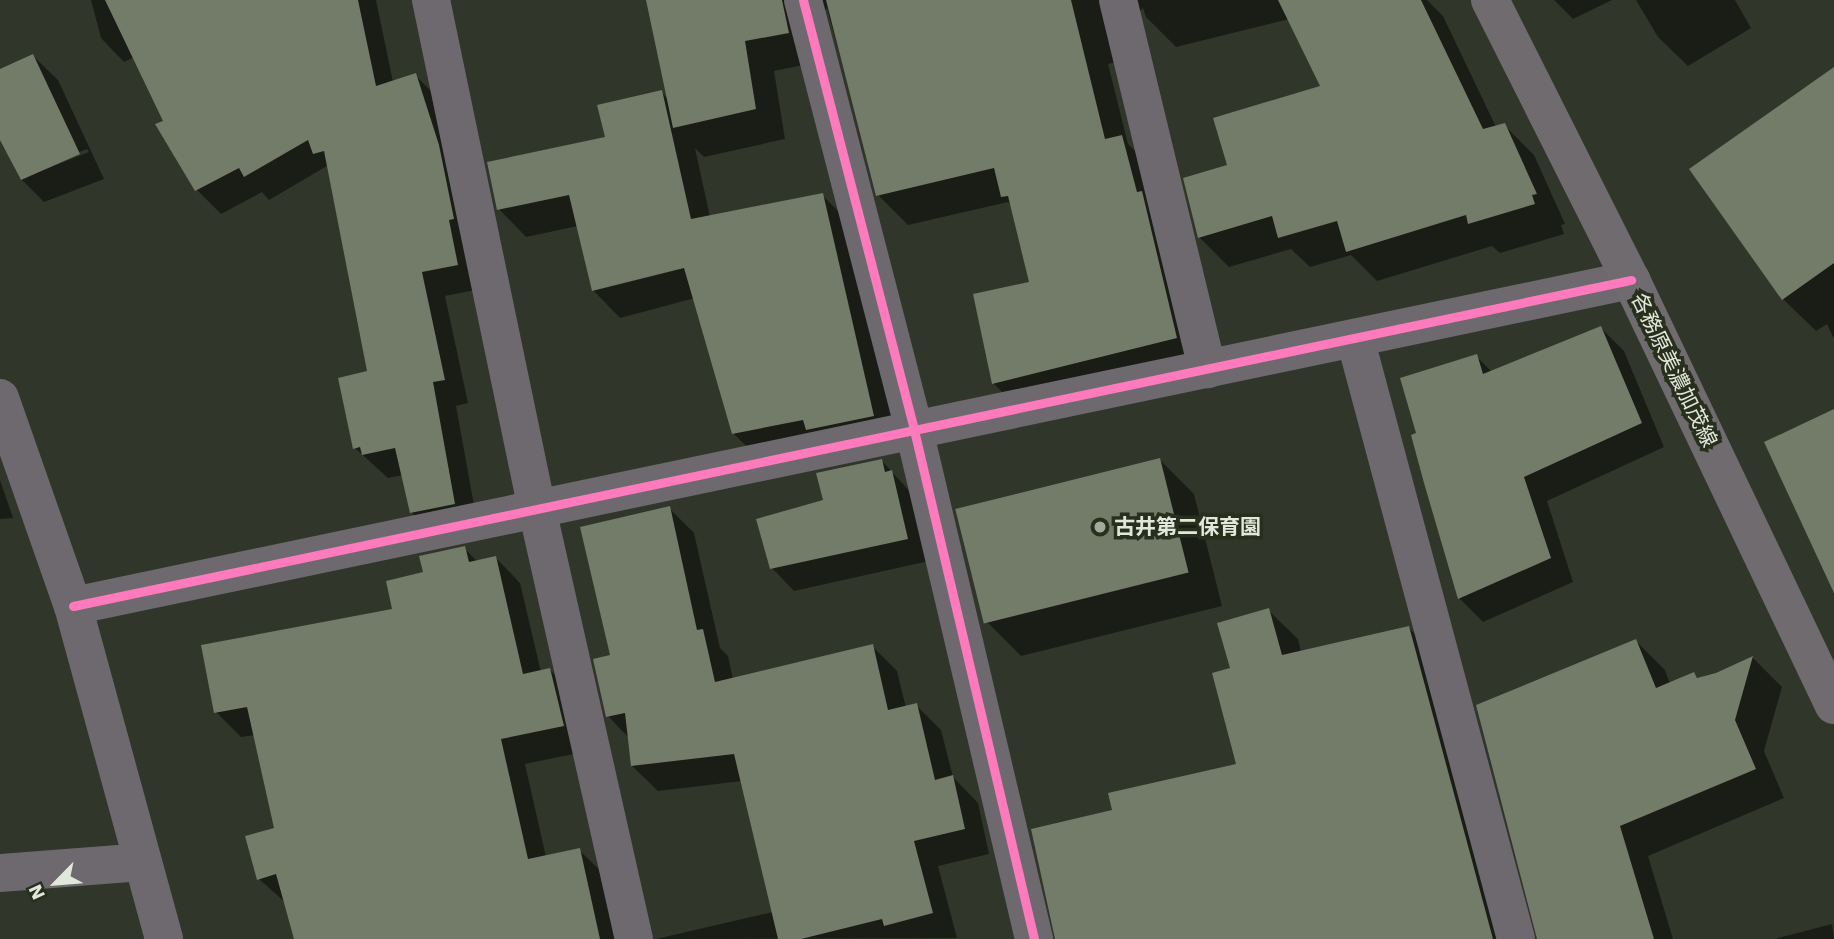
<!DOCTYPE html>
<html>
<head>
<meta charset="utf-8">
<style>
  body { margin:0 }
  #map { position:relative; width:1834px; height:939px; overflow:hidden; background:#31362a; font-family:"Work Sans","Noto Sans JP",sans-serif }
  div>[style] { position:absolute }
  .shadow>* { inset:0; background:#0007 }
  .building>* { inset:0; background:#737b69; transform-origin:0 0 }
  .street>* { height:38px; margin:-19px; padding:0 19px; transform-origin:19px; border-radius:19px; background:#6e696e }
  .secondary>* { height:38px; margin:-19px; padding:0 19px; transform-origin:19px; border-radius:19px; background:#706b6e }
  .cycleway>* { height:9px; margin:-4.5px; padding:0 4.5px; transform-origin:4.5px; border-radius:4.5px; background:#fd7abc }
  .dots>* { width:19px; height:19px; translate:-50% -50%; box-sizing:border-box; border:4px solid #28301d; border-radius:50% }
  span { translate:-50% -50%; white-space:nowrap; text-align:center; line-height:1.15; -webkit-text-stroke:7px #28301d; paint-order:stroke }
  .street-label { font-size:21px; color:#e1e7db }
  .poi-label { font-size:21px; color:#e1e7db; font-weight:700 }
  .left { translate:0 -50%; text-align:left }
  .north { position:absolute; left:21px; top:848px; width:70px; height:70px; -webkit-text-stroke:5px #28301d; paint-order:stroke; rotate:245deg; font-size:19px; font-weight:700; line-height:28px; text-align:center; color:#e1e7db }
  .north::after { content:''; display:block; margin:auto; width:24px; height:32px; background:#e1e7db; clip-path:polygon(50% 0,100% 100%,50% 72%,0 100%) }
</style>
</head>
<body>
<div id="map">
  <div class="shadow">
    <div style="clip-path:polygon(91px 0,376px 0,393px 82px,415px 75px,439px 99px,481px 289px,445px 296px,468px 403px,456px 406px,478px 527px,436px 536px,411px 512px,403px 475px,388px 478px,355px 448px,369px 372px,327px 166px,269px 200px,262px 192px,221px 214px,197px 190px,134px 57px,124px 62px,101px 38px)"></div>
    <div style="clip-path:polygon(647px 0,1427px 0,1443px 16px,1496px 127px,1504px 125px,1534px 155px,1565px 224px,1561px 225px,1564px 234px,1500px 253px,1492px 246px,1377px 281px,1351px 255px,1310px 267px,1291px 249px,1229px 267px,1199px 237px,1229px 166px,1322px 87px,1289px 19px,1176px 47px,1146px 17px,1143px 8px,1126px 25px,1131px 58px,1108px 64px,1128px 144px,1151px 167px,1206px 368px,1023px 413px,993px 383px,1031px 284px,1013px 207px,1008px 202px,908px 225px,878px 195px,827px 8px,811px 24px,818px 62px,774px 71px,785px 139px,704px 157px,695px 148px,710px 217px,822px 195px,849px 222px,900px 443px,761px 461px,733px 433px,695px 298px,620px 318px,593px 290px,578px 226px,526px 237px,499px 209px,607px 139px,661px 92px,668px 99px)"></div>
    <div style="clip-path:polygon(1554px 0,1612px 0,1573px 19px)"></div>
    <div style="clip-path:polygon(1636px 0,1735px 0,1751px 28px,1688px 66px,1658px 37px)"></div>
    <div style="clip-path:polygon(evenodd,33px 56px,58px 80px,104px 179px,44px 202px,19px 177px,0 136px,0 70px,33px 56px,87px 149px,89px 152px,28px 176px,28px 172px,87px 149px)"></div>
    <div style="clip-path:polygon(1834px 69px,1834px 339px,1827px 324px,1816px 331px,1783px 299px)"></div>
    <div style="clip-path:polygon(1601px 328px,1624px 351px,1664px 447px,1547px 501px,1573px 582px,1483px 622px,1459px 598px,1425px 482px,1476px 356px,1492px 372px)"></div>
    <div style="clip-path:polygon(1160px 460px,1194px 494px,1222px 606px,1021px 656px,987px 622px)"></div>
    <div style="clip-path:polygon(882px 461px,913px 495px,929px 561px,794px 591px,772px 568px)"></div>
    <div style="clip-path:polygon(0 480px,13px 518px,0 519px)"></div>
    <div style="clip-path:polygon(669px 508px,694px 533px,720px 648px,728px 656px,733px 679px,872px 646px,897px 671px,906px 708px,916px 705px,941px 730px,953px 777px,978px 803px,989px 854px,938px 866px,957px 938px,656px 939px,773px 912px,742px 781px,658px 791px,632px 766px,629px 738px,608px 716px,612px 657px)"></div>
    <div style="clip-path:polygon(464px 548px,478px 562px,495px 557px,520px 583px,541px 672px,550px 670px,575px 695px,588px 751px,525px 764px,546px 857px,579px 850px,605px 875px,619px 939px,296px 939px,286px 903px,259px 879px,277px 829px,255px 735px,241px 737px,216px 712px,395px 610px,425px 574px)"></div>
    <div style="clip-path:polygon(1268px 610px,1298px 639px,1301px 652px,1409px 628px,1438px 657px,1514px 939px,1056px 939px,1114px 811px,1238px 765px,1232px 670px)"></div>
    <div style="clip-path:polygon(1636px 641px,1665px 670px,1670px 684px,1694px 674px,1699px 679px,1717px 674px,1753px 658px,1782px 687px,1764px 751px,1784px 798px,1648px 856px,1673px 939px,1537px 939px)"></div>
    <div style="clip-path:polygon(1832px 924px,1834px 939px,1774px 939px)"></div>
  </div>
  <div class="building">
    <div style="clip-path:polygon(105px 0,358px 0,376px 86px,416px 73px,439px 145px,454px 219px,449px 220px,458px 265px,422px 272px,445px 380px,433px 382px,455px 504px,410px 513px,395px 448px,362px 455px,360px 447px,353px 449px,338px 378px,367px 371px,324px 151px,313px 154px,308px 140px,244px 177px,239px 168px,195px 191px,155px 124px,163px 121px)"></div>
    <div style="clip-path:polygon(646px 0,782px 0,789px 33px,745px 41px,756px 109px,673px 128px)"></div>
    <div style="clip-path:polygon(826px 0,1071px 0,1105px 139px,1122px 135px,1137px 192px,1142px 191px,1177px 338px,992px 384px,973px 294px,1029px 282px,1008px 196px,1001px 197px,994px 168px,876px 196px)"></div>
    <div style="clip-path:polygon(1278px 0,1421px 0,1483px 129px,1505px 123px,1537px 194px,1532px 195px,1535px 204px,1468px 224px,1466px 215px,1346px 252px,1337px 221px,1278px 238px,1272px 216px,1198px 238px,1183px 178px,1227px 165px,1213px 118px,1320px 86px)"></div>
    <div style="clip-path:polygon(33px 54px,80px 154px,21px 180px,0 140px,0 69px)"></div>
    <div style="clip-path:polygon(1834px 67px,1834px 263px,1782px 300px,1689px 169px)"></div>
    <div style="clip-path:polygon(662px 90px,691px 219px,823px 193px,874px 416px,806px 430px,803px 420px,732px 434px,684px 268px,592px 291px,569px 195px,497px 210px,487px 162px,605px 137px,597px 105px)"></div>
    <div style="clip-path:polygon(1601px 326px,1642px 423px,1524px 477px,1551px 558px,1458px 599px,1424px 483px,1411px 435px,1416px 433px,1400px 378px,1477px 354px,1483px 374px)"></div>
    <div style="clip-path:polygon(1834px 409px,1834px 593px,1764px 442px)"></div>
    <div style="left:1160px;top:458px;width:118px;height:211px;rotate:76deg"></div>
    <div style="clip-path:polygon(882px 459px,885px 472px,892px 470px,908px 539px,770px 569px,756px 519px,823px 500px,816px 473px)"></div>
    <div style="clip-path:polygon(670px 506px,697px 630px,703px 629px,715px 682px,873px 644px,888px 710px,917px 703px,935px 780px,953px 775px,965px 829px,914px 841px,933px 913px,884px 926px,882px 919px,801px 939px,778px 939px,734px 754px,631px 766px,625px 713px,606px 717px,593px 659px,610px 655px,580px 527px)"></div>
    <div style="clip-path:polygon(465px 546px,469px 562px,496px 556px,523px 674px,550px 668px,564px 726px,501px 739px,528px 859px,580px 848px,600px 939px,294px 939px,276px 874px,257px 880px,245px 836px,274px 828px,247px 707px,214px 713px,201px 645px,392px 609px,386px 581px,423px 572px,419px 556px)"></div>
    <div style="clip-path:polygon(1269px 608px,1282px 655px,1409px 626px,1493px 939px,1055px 939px,1031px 829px,1112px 810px,1108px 793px,1236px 764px,1212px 673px,1230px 668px,1217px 623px)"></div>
    <div style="clip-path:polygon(1636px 639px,1656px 688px,1694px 672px,1697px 678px,1716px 673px,1753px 656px,1735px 720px,1756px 769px,1620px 826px,1654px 939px,1537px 939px,1476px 705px)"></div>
  </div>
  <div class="street">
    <div style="left:431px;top:0;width:520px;rotate:78.24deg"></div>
    <div style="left:537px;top:509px;width:441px;rotate:77.3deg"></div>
    <div style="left:803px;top:0;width:444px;rotate:75.5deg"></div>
    <div style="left:914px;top:430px;width:523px;rotate:76.73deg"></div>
    <div style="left:1118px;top:0;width:380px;rotate:76.4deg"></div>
    <div style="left:1355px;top:338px;width:622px;rotate:75deg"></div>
    <div style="left:0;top:398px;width:220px;rotate:70.7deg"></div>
    <div style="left:73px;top:606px;width:345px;rotate:74.7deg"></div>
    <div style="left:73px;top:606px;width:1592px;rotate:-11.82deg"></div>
    <div style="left:0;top:873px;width:142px;rotate:-4.4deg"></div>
  </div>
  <div class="secondary">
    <div style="left:1490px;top:0;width:313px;rotate:63.3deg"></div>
    <div style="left:1631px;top:280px;width:471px;rotate:64.5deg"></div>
  </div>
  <div class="cycleway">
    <div style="left:803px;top:0;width:444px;rotate:75.5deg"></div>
    <div style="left:914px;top:430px;width:523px;rotate:76.73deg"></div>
    <div style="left:73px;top:606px;width:1592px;rotate:-11.82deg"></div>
  </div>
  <div class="dots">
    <div style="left:1100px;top:527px;background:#a3a99d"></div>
  </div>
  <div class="street-label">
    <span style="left:1674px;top:370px;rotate:64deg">各務原美濃加茂線</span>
  </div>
  <div class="poi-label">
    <span class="left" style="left:1114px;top:527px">古井第二保育園</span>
  </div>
  <div class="north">N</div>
</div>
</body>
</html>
